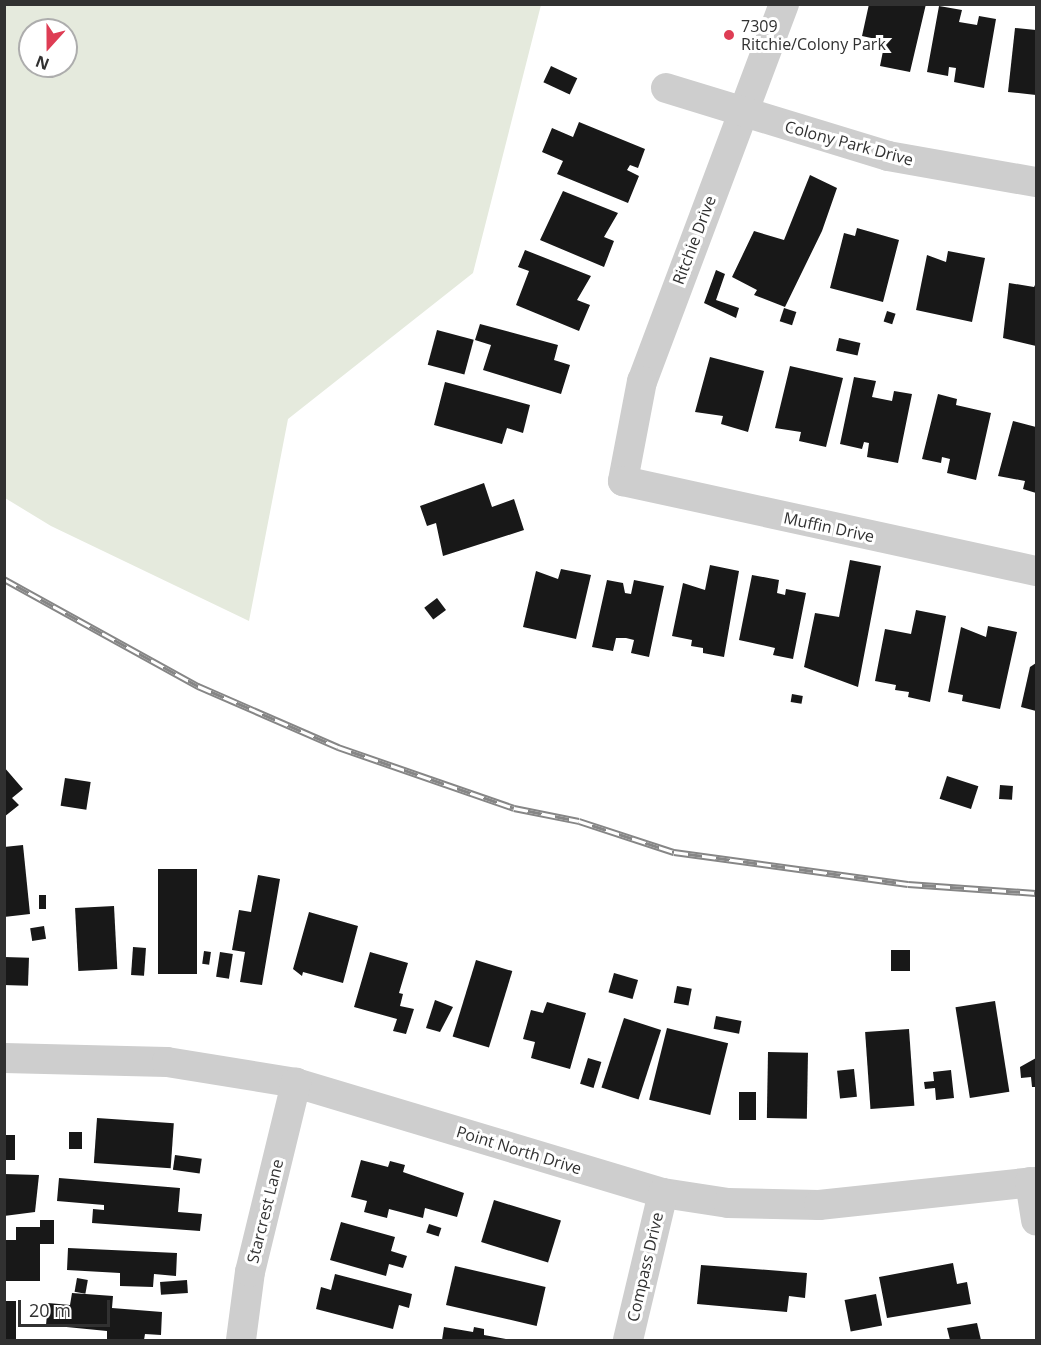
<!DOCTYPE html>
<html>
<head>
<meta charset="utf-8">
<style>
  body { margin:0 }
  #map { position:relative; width:1041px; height:1345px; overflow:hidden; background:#fff; font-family:"Open Sans",sans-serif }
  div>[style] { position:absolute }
  .green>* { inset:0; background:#e5eadd }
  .building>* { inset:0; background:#181818; transform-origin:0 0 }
  .minor>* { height:30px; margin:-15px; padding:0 15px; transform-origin:15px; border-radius:15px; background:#cecece }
  .rail>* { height:7px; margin-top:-3.5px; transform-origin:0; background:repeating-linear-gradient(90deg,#fff 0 14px,#868686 0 28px); box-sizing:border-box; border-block:2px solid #868686 }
  .dots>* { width:16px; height:16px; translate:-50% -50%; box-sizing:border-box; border:3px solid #fff; border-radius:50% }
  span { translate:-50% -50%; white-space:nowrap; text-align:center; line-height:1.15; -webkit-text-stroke:6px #fff; paint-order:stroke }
  .poi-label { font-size:16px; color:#313131 }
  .left { translate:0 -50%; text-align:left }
  .street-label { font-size:16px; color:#313131 }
  .frame { position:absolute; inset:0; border:6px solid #313131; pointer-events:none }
  .north { position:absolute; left:18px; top:18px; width:60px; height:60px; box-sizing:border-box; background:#fff; border:2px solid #adadad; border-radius:50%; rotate:201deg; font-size:16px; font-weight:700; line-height:24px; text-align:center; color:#313131 }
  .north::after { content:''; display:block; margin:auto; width:21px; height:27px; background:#de3d54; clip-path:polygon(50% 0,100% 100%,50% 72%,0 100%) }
  .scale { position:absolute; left:18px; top:1300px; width:92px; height:27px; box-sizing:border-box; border:3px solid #313131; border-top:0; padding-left:8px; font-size:18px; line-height:21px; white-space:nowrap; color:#313131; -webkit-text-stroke:4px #fff; paint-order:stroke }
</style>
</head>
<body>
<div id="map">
  <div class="green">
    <div style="clip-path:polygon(evenodd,5px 4px,541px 5px,473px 273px,288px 419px,249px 621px,51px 526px,5px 498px,5px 4px,30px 30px,66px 30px,66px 66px,30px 66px,30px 30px)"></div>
  </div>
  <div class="building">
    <div style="clip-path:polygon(869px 4px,926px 4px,910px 72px,880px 66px,885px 41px,862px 36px)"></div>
    <div style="clip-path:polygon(939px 6px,962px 10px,959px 22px,977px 25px,979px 16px,996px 19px,984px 88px,954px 82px,956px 68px,949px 67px,948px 76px,927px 72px)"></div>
    <div style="clip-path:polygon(1015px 28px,1036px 30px,1036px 95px,1008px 92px)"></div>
    <div style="left:551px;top:66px;width:29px;height:18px;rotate:25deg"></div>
    <div style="clip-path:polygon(579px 122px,645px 149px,638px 168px,630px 165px,627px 170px,639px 176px,628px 203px,557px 174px,563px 161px,542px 152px,552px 128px,573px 137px)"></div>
    <div style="clip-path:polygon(810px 175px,837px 188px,822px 231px,785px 307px,754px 295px,757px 290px,732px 277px,754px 231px,784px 240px)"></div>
    <div style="clip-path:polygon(563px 191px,618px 213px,604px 237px,614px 241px,604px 267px,540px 240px)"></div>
    <div style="clip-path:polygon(857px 228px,899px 240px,883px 302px,830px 288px,844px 233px,855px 236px)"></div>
    <div style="clip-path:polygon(525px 250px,591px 276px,577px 300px,590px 305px,579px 331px,516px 305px,529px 271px,518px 267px)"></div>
    <div style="clip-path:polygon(948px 251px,985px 258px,972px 322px,916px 310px,927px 255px,946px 262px)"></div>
    <div style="clip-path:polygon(716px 270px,725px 274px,716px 300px,739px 308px,736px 318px,704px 303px)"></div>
    <div style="clip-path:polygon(1009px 283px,1034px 287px,1036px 283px,1036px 346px,1003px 338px)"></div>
    <div style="left:784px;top:308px;width:13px;height:14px;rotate:18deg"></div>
    <div style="left:887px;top:311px;width:9px;height:11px;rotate:18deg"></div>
    <div style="clip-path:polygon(480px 324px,558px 345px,554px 360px,570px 365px,561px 394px,483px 370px,491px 345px,475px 340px)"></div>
    <div style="left:437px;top:330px;width:38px;height:36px;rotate:15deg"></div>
    <div style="left:839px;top:338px;width:22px;height:13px;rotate:13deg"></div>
    <div style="clip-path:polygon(710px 357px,764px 371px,748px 432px,721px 424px,723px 416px,695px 412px)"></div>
    <div style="clip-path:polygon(790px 366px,843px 378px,826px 447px,799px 441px,801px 432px,775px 428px)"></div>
    <div style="clip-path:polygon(854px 377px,876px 381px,872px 397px,892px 401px,894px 391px,912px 394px,898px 463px,867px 457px,869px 443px,864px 442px,862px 449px,840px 444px)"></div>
    <div style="clip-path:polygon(445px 382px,530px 405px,523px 433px,507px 428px,502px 444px,434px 425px)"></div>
    <div style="clip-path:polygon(938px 394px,957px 399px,956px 405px,991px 413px,976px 480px,947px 473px,950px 459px,942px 457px,941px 463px,922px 459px)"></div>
    <div style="clip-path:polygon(1013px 421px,1036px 427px,1036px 493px,1023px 489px,1025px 481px,998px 476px)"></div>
    <div style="clip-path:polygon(484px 483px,492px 507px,514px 499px,524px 530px,443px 556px,436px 523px,427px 526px,420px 506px)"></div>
    <div style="clip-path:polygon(850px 560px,881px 566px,858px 687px,804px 667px,815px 613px,839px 617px)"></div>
    <div style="clip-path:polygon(710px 565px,739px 571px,724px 657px,703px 653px,703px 648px,691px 646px,692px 640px,672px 636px,683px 583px,705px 590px)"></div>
    <div style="clip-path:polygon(561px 569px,591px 575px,576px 639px,523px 627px,536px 571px,558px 579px)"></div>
    <div style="clip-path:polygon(752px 575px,779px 580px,777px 593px,785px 595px,786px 589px,806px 593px,793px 659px,773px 655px,775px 648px,739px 640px)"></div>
    <div style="clip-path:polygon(607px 580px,623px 583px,625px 593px,631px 594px,634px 580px,664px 586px,649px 657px,631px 653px,634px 640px,626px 638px,616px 638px,613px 651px,592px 647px)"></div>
    <div style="left:437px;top:598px;width:15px;height:16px;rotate:53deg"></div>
    <div style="clip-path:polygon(916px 610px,946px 616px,930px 702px,908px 697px,909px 692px,895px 690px,896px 685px,875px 681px,885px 629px,911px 634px)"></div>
    <div style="clip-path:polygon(988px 626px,1017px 632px,1000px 709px,962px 701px,963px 695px,948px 692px,961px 627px,986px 637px)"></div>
    <div style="clip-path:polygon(1036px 663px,1036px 711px,1021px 707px,1030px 667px)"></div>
    <div style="left:792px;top:694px;width:11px;height:8px;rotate:10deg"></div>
    <div style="clip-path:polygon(4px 767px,23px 789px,12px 798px,19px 805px,4px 817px)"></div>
    <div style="left:947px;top:776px;width:33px;height:24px;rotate:18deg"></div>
    <div style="left:65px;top:778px;width:26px;height:28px;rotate:9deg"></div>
    <div style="left:1000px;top:785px;width:13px;height:14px;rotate:4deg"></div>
    <div style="clip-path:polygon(23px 845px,30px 914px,4px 917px,4px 847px)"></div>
    <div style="left:158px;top:869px;width:39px;height:105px"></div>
    <div style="clip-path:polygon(258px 875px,280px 879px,262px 985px,240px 982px,245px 952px,232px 950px,239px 910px,251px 912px)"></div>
    <div style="left:39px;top:895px;width:7px;height:14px"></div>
    <div style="left:114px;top:906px;width:63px;height:39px;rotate:87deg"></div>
    <div style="clip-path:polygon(309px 912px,358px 926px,343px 983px,303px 972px,302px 976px,293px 969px)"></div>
    <div style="left:44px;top:926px;width:13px;height:14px;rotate:81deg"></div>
    <div style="left:133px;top:947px;width:13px;height:28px;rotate:4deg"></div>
    <div style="left:891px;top:950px;width:19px;height:21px"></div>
    <div style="left:204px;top:951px;width:7px;height:13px;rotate:8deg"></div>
    <div style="left:220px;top:952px;width:13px;height:25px;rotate:9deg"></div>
    <div style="clip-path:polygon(370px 952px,408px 963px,399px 993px,403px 994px,400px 1006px,414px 1009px,406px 1034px,393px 1031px,397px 1019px,354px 1007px)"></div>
    <div style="left:4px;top:957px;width:25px;height:28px;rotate:2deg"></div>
    <div style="left:476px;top:960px;width:38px;height:80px;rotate:17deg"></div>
    <div style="left:614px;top:973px;width:25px;height:20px;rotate:16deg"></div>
    <div style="left:677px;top:986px;width:15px;height:17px;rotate:11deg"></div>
    <div style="clip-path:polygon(435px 1000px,453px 1007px,440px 1032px,426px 1028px)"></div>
    <div style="left:995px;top:1001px;width:92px;height:40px;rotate:81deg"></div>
    <div style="clip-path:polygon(547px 1002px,586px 1013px,570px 1069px,531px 1058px,535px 1042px,523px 1039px,531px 1010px,543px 1013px)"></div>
    <div style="left:716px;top:1016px;width:26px;height:13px;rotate:11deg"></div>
    <div style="left:624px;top:1018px;width:39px;height:73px;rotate:18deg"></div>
    <div style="left:667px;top:1028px;width:63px;height:74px;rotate:14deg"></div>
    <div style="left:909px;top:1029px;width:77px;height:44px;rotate:86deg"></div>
    <div style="left:768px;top:1052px;width:40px;height:66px;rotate:1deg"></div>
    <div style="left:588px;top:1058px;width:14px;height:27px;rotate:17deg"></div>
    <div style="clip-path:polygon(1036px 1058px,1036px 1087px,1032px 1087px,1031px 1077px,1021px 1078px,1020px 1067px)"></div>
    <div style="left:854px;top:1069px;width:28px;height:17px;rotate:84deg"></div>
    <div style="clip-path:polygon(951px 1070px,954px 1098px,936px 1100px,935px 1088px,925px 1089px,924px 1082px,934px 1081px,933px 1072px)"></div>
    <div style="left:739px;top:1092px;width:17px;height:28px"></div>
    <div style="left:97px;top:1118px;width:77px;height:45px;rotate:4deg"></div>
    <div style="left:82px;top:1132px;width:17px;height:13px;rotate:90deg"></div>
    <div style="left:4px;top:1135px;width:11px;height:25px"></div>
    <div style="left:175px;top:1155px;width:27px;height:15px;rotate:8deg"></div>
    <div style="clip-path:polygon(361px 1160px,388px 1167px,390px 1161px,405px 1165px,403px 1172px,464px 1193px,457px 1217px,425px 1208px,423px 1218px,389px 1209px,387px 1218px,364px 1212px,367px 1201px,351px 1197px)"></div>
    <div style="clip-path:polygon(4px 1174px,39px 1175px,35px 1212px,4px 1216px)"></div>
    <div style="clip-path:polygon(59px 1178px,180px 1188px,178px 1212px,202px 1214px,200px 1231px,92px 1223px,93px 1209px,104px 1210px,104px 1205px,57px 1201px)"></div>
    <div style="left:494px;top:1200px;width:70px;height:44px;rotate:17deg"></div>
    <div style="clip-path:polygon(40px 1220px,54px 1220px,54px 1244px,40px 1244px,40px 1281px,4px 1281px,4px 1240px,16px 1240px,16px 1227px,40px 1227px)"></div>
    <div style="clip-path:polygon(341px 1222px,395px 1237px,391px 1251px,407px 1256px,403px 1268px,389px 1264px,386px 1276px,330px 1260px)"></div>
    <div style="left:429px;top:1224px;width:13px;height:9px;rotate:18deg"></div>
    <div style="clip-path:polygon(68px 1248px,177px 1253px,176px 1276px,154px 1274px,153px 1287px,120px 1286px,120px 1273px,67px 1270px)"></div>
    <div style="clip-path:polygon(953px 1263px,957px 1284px,967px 1282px,971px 1304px,887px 1318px,879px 1277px)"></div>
    <div style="clip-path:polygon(701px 1265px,807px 1273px,805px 1298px,789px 1296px,787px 1312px,697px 1304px)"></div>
    <div style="left:455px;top:1266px;width:93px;height:40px;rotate:13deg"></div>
    <div style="clip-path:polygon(335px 1274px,412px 1294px,409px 1308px,399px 1305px,393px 1329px,316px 1309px,321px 1287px,331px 1290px)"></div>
    <div style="left:77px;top:1278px;width:11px;height:14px;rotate:10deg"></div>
    <div style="left:187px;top:1280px;width:13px;height:27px;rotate:86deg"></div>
    <div style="clip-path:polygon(72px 1293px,113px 1296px,112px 1308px,162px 1312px,161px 1335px,145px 1334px,144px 1340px,107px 1340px,107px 1331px,46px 1325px,48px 1303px,70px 1305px)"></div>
    <div style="left:876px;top:1294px;width:32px;height:32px;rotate:79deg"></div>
    <div style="left:4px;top:1301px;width:12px;height:39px"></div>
    <div style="clip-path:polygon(977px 1323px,981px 1340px,950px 1340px,947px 1328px)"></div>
    <div style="clip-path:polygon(444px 1327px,473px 1332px,474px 1327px,484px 1329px,484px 1335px,511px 1340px,442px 1340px)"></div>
  </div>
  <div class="minor">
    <div style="left:784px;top:4px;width:403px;rotate:110.6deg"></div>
    <div style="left:642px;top:381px;width:102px;rotate:100.8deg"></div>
    <div style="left:623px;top:481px;width:423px;rotate:12.3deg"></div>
    <div style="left:666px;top:88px;width:232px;rotate:17deg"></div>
    <div style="left:888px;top:156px;width:150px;rotate:10deg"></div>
    <div style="left:4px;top:1058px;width:163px;rotate:1.4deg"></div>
    <div style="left:167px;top:1062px;width:131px;rotate:9.2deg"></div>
    <div style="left:296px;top:1083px;width:383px;rotate:16.7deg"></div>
    <div style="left:663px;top:1193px;width:66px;rotate:8.7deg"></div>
    <div style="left:728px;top:1203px;width:91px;rotate:1.3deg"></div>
    <div style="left:819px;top:1205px;width:218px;rotate:-6.1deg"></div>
    <div style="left:1030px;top:1182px;width:39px;rotate:81deg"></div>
    <div style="left:241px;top:1340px;width:69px;rotate:-82.5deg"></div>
    <div style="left:250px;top:1272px;width:195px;rotate:-76.3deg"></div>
    <div style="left:628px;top:1340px;width:151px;rotate:-76.6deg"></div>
  </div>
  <div class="rail">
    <div style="left:4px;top:579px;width:222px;rotate:28.9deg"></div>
    <div style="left:198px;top:686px;width:153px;rotate:23.5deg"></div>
    <div style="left:338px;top:747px;width:186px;rotate:19.1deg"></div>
    <div style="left:514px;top:808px;width:66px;rotate:11.3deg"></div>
    <div style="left:579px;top:821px;width:100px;rotate:18.1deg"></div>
    <div style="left:674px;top:852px;width:236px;rotate:7.8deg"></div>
    <div style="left:908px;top:884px;width:128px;rotate:4deg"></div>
  </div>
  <div class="dots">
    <div style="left:729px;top:35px;background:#de3d54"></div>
  </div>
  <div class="poi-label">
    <span class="left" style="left:741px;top:35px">7309<br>Ritchie/Colony Park</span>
  </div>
  <div class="street-label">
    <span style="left:849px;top:143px;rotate:15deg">Colony Park Drive</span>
    <span style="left:694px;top:240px;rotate:-69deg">Ritchie Drive</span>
    <span style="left:829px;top:527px;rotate:12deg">Muffin Drive</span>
    <span style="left:519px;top:1150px;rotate:17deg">Point North Drive</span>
    <span style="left:265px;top:1211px;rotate:-76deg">Starcrest Lane</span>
    <span style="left:645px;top:1267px;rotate:-77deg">Compass Drive</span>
  </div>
  <div class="frame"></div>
  <div class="north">N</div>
  <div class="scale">20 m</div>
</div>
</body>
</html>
